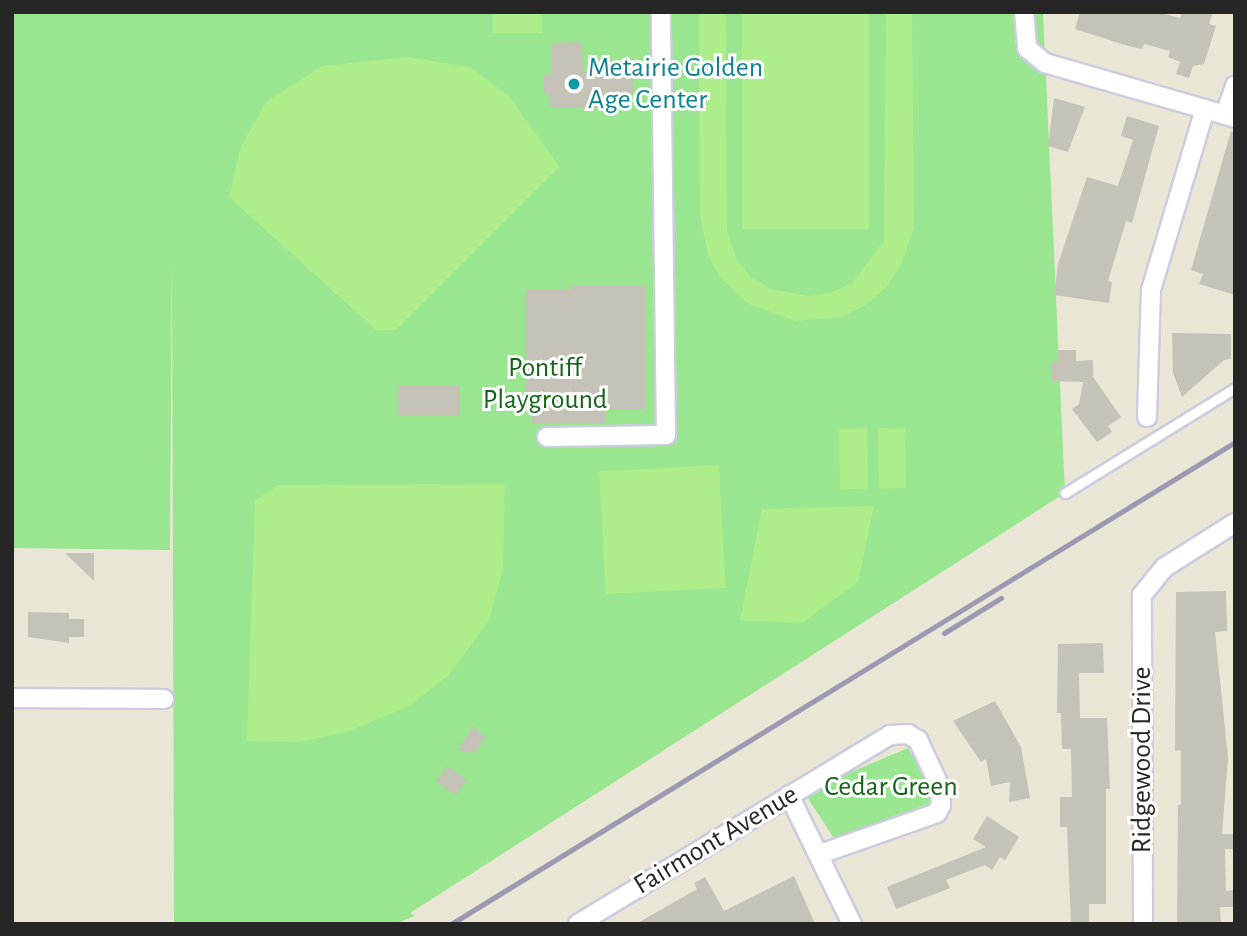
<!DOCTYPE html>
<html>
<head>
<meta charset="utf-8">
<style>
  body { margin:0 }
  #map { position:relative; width:1247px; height:936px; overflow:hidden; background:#eae6d6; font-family:"Alegreya Sans",sans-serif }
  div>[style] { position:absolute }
  .green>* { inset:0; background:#9ae58f }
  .pitch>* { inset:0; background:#aded8a; transform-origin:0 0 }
  .building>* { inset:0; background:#c5c2b7; transform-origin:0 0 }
  .roads { filter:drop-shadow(2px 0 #cccce1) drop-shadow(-2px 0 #cccce1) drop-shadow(0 2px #cccce1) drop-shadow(0 -2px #cccce1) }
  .lane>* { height:9px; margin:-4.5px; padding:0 4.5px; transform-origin:4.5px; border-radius:4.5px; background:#fff }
  .street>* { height:18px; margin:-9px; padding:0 9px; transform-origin:9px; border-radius:9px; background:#fff }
  .rail>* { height:5px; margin:-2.5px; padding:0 2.5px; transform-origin:2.5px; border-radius:2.5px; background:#9b9ab2 }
  .dots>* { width:19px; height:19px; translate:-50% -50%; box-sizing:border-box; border:4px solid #fff; border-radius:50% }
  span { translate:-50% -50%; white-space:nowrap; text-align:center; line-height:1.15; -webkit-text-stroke:6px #fff; paint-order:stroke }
  .culture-label { font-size:28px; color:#0d838f }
  .left { translate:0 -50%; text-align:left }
  .park-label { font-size:28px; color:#156416 }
  .street-label { font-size:28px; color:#262626 }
  .frame { position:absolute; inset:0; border:14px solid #262626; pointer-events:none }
</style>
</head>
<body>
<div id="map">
  <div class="green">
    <div style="clip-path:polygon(12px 12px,1043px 12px,1065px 493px,410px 913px,415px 916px,394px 924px,174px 924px,172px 257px,170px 550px,12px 548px)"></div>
    <div style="clip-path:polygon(908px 748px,932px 789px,931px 803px,835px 840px,804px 792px)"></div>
  </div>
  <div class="pitch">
    <div style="left:493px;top:12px;width:49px;height:21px"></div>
    <div style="clip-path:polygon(699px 12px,726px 12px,727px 231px,737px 260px,751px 277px,771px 289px,808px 296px,830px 293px,852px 283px,884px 241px,886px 12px,912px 12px,914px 228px,901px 265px,886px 288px,864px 306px,842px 317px,795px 321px,747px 303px,720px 277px,708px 255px,700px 216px)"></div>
    <div style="left:742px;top:12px;width:127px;height:217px"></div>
    <div style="clip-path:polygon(408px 57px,470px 67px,511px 98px,559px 167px,396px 330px,377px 331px,229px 197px,241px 146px,266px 102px,322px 66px)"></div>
    <div style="left:867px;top:428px;width:61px;height:28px;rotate:89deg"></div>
    <div style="left:905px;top:428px;width:60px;height:27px;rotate:89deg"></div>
    <div style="left:719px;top:465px;width:123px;height:120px;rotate:87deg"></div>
    <div style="clip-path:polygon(505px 484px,503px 569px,489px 621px,449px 675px,411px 705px,347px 732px,300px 742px,247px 741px,255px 501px,278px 485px)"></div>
    <div style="clip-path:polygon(874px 506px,858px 582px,802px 623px,740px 620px,762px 509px)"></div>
  </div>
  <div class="building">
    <div style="clip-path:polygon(1080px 12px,1158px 12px,1180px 18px,1182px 12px,1213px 12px,1209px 24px,1216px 26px,1204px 64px,1193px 66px,1189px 78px,1176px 74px,1180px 62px,1168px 57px,1170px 51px,1144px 44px,1142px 49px,1128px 46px,1075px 29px)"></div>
    <div style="clip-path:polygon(582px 42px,583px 71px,632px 70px,633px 94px,596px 95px,597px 107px,550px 108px,550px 93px,543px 93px,543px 75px,552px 74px,551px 43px)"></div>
    <div style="clip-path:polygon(1054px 98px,1085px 107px,1068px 152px,1048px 146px)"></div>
    <div style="clip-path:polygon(1127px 116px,1159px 126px,1132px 223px,1126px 221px,1108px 281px,1112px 282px,1109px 303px,1054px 295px,1058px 264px,1087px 177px,1118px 186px,1133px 140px,1121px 136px)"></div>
    <div style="clip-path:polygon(1231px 131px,1235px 132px,1235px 295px,1199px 284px,1203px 274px,1191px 270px)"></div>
    <div style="clip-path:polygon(570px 285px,645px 285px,645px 410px,605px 410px,605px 424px,532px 424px,532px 398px,525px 398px,525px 290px,570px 290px)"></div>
    <div style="clip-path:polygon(1172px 333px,1231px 334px,1231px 359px,1224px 360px,1182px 397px,1173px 373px)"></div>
    <div style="clip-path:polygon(1058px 350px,1076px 350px,1076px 361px,1093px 360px,1093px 377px,1121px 417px,1108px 426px,1112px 432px,1097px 442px,1072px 409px,1079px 404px,1083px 382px,1051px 381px,1051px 361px,1058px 361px)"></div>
    <div style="left:398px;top:386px;width:62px;height:30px"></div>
    <div style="clip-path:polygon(65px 553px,94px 553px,94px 581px)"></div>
    <div style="clip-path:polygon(1226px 591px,1227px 631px,1215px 632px,1228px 758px,1222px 834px,1235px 834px,1235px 849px,1225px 849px,1226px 891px,1235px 890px,1235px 907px,1220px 907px,1221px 924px,1177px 924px,1178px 805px,1181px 805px,1181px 750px,1175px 751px,1176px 592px)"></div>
    <div style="clip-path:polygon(28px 612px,69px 613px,69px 619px,84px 619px,84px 637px,69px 637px,69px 643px,28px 637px)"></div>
    <div style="clip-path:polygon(1103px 643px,1104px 673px,1079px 673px,1080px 718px,1107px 718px,1110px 789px,1106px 789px,1106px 904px,1089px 904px,1089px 924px,1071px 924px,1067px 827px,1060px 827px,1060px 797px,1072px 797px,1071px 749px,1062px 749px,1061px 713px,1057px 713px,1058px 644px)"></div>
    <div style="clip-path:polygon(995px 701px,1021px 747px,1030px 798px,1009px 802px,1010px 782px,991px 786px,986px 759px,981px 762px,953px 721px)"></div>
    <div style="clip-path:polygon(473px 726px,485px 738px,475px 753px,458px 750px)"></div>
    <div style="left:447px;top:766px;width:24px;height:19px;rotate:35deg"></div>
    <div style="clip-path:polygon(987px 816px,1019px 837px,1005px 860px,1000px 857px,992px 870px,985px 865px,946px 880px,950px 888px,896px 909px,887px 887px,986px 847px,973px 839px)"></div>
    <div style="clip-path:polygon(794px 876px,815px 924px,636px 924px,697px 889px,694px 883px,705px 877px,724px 911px)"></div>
  </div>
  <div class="roads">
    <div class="lane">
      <div style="left:1065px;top:493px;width:200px;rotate:-31.7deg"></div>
    </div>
    <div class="street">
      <div style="left:1024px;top:12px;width:36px;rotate:85deg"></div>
      <div style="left:1027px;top:48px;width:23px;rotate:40deg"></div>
      <div style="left:1045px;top:63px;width:198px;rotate:16.1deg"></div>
      <div style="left:1225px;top:115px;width:31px;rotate:-71deg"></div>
      <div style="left:1147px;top:417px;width:127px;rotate:-88.2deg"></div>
      <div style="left:1151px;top:290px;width:189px;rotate:-73.4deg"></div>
      <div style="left:547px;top:437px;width:119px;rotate:-1deg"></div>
      <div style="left:666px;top:435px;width:423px;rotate:-90.7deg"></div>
      <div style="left:12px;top:698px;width:152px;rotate:0.4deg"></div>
      <div style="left:789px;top:795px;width:144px;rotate:64deg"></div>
      <div style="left:578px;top:924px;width:365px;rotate:-31.2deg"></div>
      <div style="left:890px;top:735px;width:18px;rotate:-3deg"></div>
      <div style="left:908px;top:734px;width:12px;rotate:31deg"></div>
      <div style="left:918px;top:740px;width:50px;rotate:65deg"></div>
      <div style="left:939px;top:785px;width:20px;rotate:84deg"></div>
      <div style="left:941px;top:805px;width:9px;rotate:117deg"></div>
      <div style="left:937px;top:813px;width:126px;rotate:160.6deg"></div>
      <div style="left:1143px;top:924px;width:329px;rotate:-90.2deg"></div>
      <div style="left:1142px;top:595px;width:36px;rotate:-51deg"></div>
      <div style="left:1165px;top:567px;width:83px;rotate:-32.2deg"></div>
    </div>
  </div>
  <div class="rail">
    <div style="left:944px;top:633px;width:67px;rotate:-31.6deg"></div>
    <div style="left:451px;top:924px;width:920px;rotate:-31.58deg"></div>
  </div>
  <div class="dots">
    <div style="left:574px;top:84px;background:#0f9aa8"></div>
  </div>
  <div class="culture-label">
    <span class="left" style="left:588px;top:84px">Metairie Golden<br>Age Center</span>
  </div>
  <div class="park-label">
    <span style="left:545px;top:384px">Pontiff<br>Playground</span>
    <span style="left:891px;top:787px">Cedar Green</span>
  </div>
  <div class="street-label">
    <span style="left:1142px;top:760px;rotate:-90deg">Ridgewood Drive</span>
    <span style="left:716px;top:840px;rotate:-31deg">Fairmont Avenue</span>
  </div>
  <div class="frame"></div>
</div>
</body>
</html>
